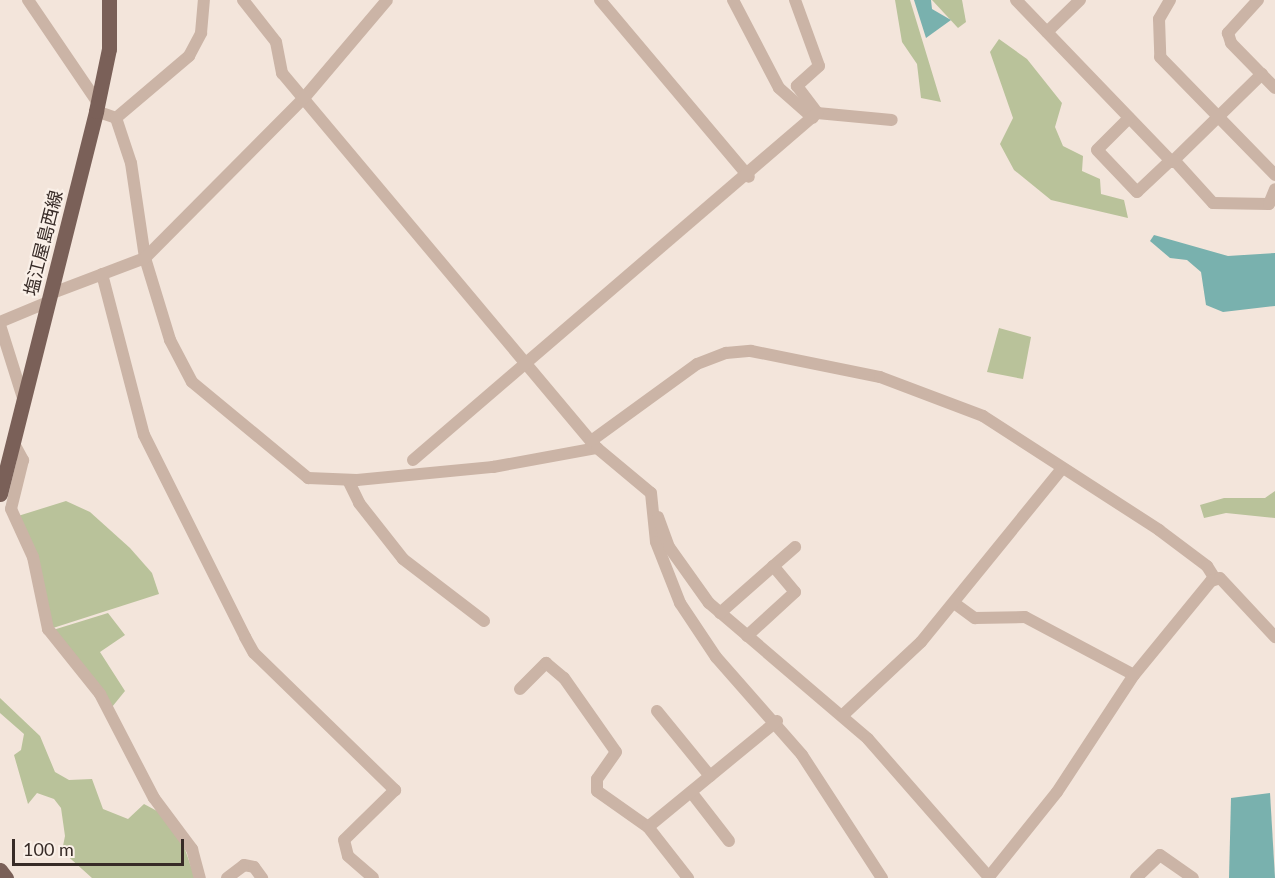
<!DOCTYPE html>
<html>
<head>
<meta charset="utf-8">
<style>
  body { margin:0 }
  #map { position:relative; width:1275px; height:878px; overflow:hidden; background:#f3e5db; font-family:Lato,"Noto Sans JP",sans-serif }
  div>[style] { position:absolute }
  .green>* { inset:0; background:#b9c29a }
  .water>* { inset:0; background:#79b1ae }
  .street>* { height:12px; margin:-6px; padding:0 6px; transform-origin:6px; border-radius:6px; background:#cbb4a6 }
  .primary>* { height:15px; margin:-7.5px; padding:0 7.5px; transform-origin:7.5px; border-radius:7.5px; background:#7a6058 }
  span { translate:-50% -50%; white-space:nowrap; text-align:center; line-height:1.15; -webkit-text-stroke:4.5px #faf0e8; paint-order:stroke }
  .street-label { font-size:18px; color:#372b27 }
  .scale { position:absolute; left:12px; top:839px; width:172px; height:27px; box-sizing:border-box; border:3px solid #372b27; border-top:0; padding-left:8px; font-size:18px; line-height:21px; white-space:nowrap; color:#372b27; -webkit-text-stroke:4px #faf0e8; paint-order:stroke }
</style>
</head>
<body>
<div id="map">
  <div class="green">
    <div style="clip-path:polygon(895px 0,910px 0,941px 102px,921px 98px,917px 64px,902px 42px)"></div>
    <div style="clip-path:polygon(932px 0,962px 0,966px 22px,958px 28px)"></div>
    <div style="clip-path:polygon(999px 39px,1027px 59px,1062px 103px,1055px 127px,1063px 146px,1083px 156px,1082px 171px,1100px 179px,1101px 194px,1124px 200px,1128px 218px,1051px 200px,1014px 170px,1000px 144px,1013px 118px,990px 52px)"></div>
    <div style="clip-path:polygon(999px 328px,1031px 337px,1023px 379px,987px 372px)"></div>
    <div style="clip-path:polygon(1275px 491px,1275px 518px,1226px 513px,1204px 518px,1200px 505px,1224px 498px,1265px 498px)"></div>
    <div style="clip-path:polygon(66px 501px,90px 512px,130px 548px,152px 573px,159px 594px,53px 628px,18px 516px)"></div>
    <div style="clip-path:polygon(108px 613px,125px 635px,100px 652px,125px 691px,112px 707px,53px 630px)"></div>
    <div style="clip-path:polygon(0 698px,40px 736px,55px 772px,69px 780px,92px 779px,103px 809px,128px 819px,144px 804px,157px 811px,180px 835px,195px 878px,92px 878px,62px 851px,65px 836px,61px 808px,54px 799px,37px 793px,28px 804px,14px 755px,21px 750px,24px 734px,0 713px)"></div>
  </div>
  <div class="water">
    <div style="clip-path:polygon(914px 0,931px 0,932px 9px,951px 20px,926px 38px)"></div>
    <div style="clip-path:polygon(1154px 235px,1228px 256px,1275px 253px,1275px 306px,1223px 312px,1206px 305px,1201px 272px,1187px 260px,1170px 258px,1150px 241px)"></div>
    <div style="clip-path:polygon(1270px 793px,1275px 878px,1229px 878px,1231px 798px)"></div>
  </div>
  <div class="street">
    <div style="left:28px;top:0;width:125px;rotate:55.8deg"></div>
    <div style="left:243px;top:0;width:53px;rotate:51.8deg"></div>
    <div style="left:276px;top:42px;width:32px;rotate:79deg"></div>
    <div style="left:282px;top:73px;width:487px;rotate:50deg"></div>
    <div style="left:600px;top:0;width:231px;rotate:49.9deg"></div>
    <div style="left:733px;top:0;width:99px;rotate:62.4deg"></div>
    <div style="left:779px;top:88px;width:45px;rotate:41.4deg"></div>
    <div style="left:795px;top:0;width:70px;rotate:70deg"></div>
    <div style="left:819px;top:66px;width:30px;rotate:138deg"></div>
    <div style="left:797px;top:86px;width:34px;rotate:53deg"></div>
    <div style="left:817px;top:113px;width:75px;rotate:5.3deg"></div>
    <div style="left:1016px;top:0;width:225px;rotate:46.1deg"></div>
    <div style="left:1172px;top:162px;width:126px;rotate:-44.4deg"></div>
    <div style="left:1170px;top:0;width:22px;rotate:120deg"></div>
    <div style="left:1159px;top:19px;width:38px;rotate:88deg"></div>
    <div style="left:1160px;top:57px;width:165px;rotate:45.7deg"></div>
    <div style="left:1258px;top:0;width:45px;rotate:132.3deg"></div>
    <div style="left:1228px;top:33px;width:10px;rotate:73deg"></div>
    <div style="left:1231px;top:43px;width:63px;rotate:45.6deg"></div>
    <div style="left:1047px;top:32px;width:46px;rotate:-44.1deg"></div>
    <div style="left:96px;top:111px;width:21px;rotate:19deg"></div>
    <div style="left:116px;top:118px;width:47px;rotate:71.6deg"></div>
    <div style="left:131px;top:163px;width:96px;rotate:81.6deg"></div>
    <div style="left:145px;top:258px;width:86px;rotate:73deg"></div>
    <div style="left:170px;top:340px;width:47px;rotate:62.4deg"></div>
    <div style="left:192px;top:382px;width:151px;rotate:39.6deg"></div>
    <div style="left:308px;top:478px;width:49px;rotate:2.3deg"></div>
    <div style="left:357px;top:480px;width:137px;rotate:-5.5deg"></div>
    <div style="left:493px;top:467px;width:106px;rotate:-10.4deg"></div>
    <div style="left:597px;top:448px;width:70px;rotate:39.8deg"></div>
    <div style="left:651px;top:493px;width:49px;rotate:84.2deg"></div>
    <div style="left:656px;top:542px;width:66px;rotate:68.5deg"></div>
    <div style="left:680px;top:603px;width:65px;rotate:56.3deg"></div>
    <div style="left:716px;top:657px;width:130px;rotate:48.7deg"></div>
    <div style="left:802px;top:755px;width:147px;rotate:57deg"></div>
    <div style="left:116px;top:118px;width:96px;rotate:-40.3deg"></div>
    <div style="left:189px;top:56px;width:26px;rotate:-62deg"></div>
    <div style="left:201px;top:33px;width:33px;rotate:-85deg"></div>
    <div style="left:1129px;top:118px;width:45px;rotate:135deg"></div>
    <div style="left:1097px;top:150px;width:58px;rotate:46.4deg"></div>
    <div style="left:1137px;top:192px;width:45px;rotate:-43.2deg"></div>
    <div style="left:1174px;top:160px;width:58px;rotate:47.8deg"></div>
    <div style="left:1213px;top:203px;width:56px;rotate:1deg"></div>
    <div style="left:1269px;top:204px;width:16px;rotate:-68deg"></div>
    <div style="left:102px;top:274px;width:166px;rotate:75.4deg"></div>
    <div style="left:144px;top:435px;width:226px;rotate:63.4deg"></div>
    <div style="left:245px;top:637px;width:18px;rotate:61deg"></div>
    <div style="left:254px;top:653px;width:197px;rotate:44.2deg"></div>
    <div style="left:395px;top:790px;width:71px;rotate:135.6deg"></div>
    <div style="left:344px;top:840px;width:16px;rotate:76deg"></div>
    <div style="left:348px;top:856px;width:33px;rotate:41deg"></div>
    <div style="left:50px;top:294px;width:102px;rotate:-20.8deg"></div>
    <div style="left:145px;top:258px;width:226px;rotate:-45.2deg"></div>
    <div style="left:304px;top:98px;width:128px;rotate:-49.7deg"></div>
    <div style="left:0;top:322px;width:52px;rotate:-22.6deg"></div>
    <div style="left:0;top:325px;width:77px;rotate:72.5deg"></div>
    <div style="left:591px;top:441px;width:131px;rotate:-36deg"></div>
    <div style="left:697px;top:364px;width:31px;rotate:-21deg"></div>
    <div style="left:726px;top:353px;width:25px;rotate:-5deg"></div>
    <div style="left:751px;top:351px;width:132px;rotate:11.4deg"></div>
    <div style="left:880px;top:377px;width:110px;rotate:20.7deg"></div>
    <div style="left:983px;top:416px;width:210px;rotate:32.9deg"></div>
    <div style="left:1159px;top:530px;width:60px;rotate:36.9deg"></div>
    <div style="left:1207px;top:566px;width:15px;rotate:58deg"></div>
    <div style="left:13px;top:442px;width:21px;rotate:61deg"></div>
    <div style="left:23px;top:460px;width:50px;rotate:103.8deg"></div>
    <div style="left:11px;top:509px;width:53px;rotate:65.4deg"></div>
    <div style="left:33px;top:557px;width:74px;rotate:78.2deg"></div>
    <div style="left:48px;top:629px;width:83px;rotate:51.3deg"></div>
    <div style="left:100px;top:694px;width:117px;rotate:62.6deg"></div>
    <div style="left:154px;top:798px;width:64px;rotate:53.3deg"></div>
    <div style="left:192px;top:849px;width:30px;rotate:75deg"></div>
    <div style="left:413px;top:460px;width:533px;rotate:-40.66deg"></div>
    <div style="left:348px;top:480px;width:25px;rotate:64deg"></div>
    <div style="left:359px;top:503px;width:71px;rotate:51.8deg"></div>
    <div style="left:403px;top:559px;width:102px;rotate:37.4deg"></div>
    <div style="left:658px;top:517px;width:32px;rotate:70deg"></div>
    <div style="left:669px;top:547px;width:69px;rotate:54.5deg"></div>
    <div style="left:709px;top:603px;width:209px;rotate:40.5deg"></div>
    <div style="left:868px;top:739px;width:184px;rotate:48.8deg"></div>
    <div style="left:954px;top:603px;width:26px;rotate:36deg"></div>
    <div style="left:975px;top:618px;width:50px;rotate:-1.1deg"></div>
    <div style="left:1025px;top:617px;width:123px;rotate:28deg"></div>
    <div style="left:720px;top:613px;width:100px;rotate:-41.3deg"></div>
    <div style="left:747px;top:636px;width:65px;rotate:-42.5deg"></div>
    <div style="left:795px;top:592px;width:34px;rotate:-130deg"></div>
    <div style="left:520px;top:689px;width:37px;rotate:-45deg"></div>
    <div style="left:546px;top:663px;width:23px;rotate:40deg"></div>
    <div style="left:564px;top:678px;width:90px;rotate:54.9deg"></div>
    <div style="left:616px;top:752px;width:33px;rotate:125deg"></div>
    <div style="left:597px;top:779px;width:12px;rotate:90deg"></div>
    <div style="left:597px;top:791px;width:62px;rotate:35.2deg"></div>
    <div style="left:648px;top:827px;width:65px;rotate:51.9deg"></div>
    <div style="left:657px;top:711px;width:84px;rotate:50.8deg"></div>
    <div style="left:843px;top:715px;width:107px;rotate:-43.1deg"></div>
    <div style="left:921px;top:642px;width:222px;rotate:-50.9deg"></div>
    <div style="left:691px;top:792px;width:62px;rotate:52.2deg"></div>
    <div style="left:648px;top:827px;width:167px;rotate:-39.4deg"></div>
    <div style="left:227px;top:878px;width:21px;rotate:-37deg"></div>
    <div style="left:244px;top:865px;width:10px;rotate:11deg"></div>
    <div style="left:254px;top:867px;width:14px;rotate:54deg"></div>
    <div style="left:988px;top:878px;width:110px;rotate:-51.3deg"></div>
    <div style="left:1057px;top:792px;width:140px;rotate:-56.7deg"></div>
    <div style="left:1134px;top:675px;width:122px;rotate:-50.7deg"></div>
    <div style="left:1211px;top:581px;width:9px;rotate:-18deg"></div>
    <div style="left:1220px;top:578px;width:81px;rotate:47deg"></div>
    <div style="left:1136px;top:878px;width:33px;rotate:-44deg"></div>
    <div style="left:1160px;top:855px;width:40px;rotate:34.9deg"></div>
  </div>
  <div class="primary">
    <div style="left:0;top:494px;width:395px;rotate:-75.9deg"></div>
    <div style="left:96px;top:111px;width:63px;rotate:-78.2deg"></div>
    <div style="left:109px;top:49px;width:49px;rotate:-90deg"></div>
    <div style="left:0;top:870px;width:10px;rotate:53deg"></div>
  </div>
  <div class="street-label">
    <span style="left:43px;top:243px;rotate:-76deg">塩江屋島西線</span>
  </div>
  <div class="scale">100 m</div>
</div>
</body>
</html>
